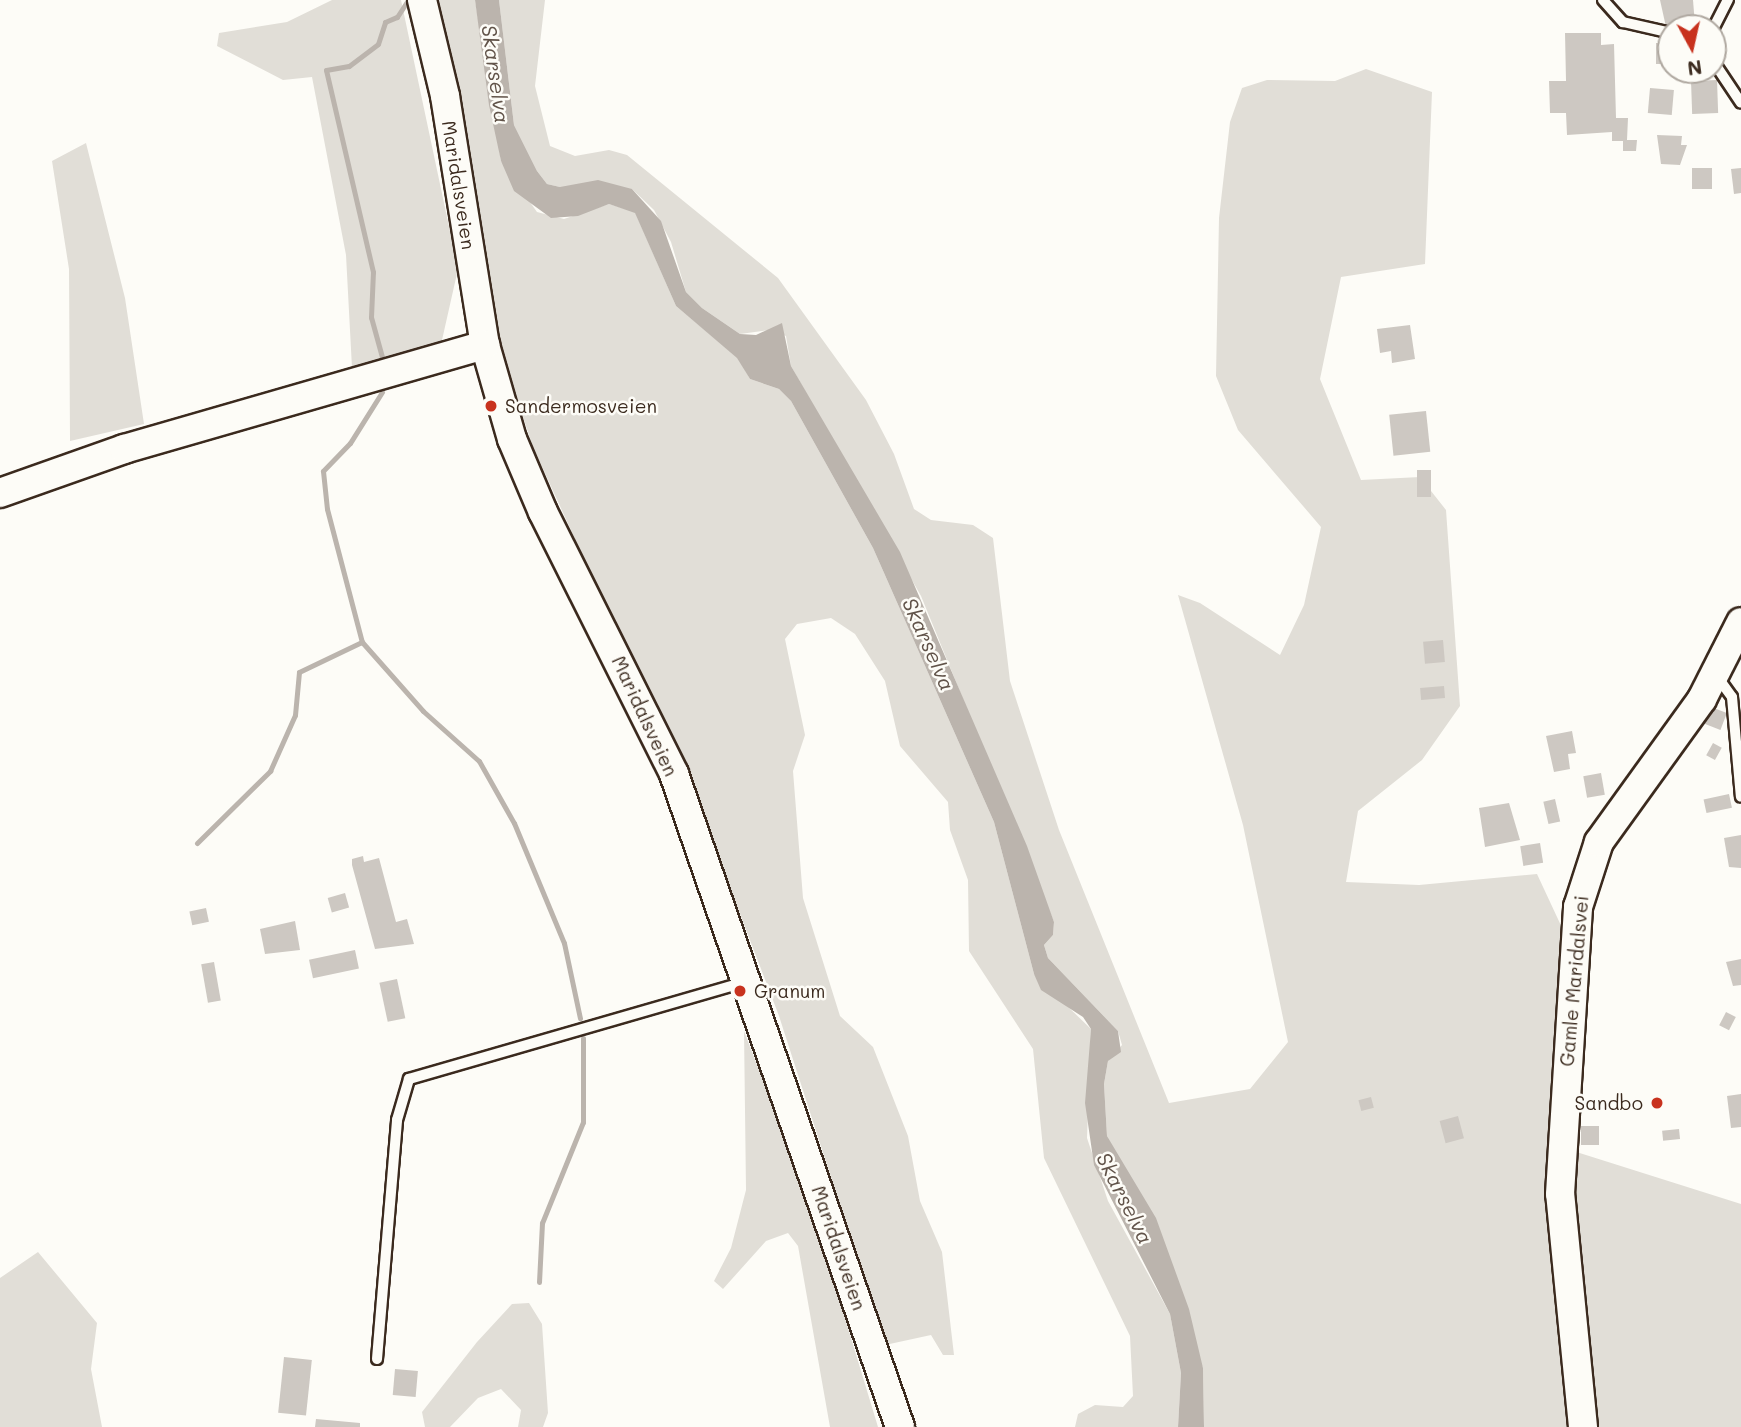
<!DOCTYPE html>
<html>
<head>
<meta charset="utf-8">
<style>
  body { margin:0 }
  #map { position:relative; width:1741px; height:1427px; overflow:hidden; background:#fdfcf7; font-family:Mali,sans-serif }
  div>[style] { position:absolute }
  .green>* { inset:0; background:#e1ded7 }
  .water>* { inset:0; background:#bbb4ad }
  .stream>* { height:5px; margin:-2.5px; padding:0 2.5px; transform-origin:2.5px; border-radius:2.5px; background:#bbb4ad }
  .building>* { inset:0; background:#cdc8c2; transform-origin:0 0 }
  .roads { filter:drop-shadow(2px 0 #3b2a1e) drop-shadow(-2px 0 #3b2a1e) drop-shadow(0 2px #3b2a1e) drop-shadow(0 -2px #3b2a1e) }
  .lane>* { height:10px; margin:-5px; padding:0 5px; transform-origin:5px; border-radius:5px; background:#fdfcf7 }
  .secondary>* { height:28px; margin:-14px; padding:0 14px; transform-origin:14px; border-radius:14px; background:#fdfcf7 }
  .dots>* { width:19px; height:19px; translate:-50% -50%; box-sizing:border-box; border:4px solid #fdfcf7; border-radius:50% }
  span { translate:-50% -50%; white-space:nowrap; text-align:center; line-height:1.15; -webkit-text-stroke:5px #fdfcf7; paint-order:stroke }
  .street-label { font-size:19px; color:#3b2a1e }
  .poi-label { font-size:19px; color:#3b2a1e }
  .left { translate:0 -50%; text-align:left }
  .right { translate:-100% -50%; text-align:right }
  .water-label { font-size:21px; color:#615349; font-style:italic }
  .north { position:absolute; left:1657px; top:14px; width:70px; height:70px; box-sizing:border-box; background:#fdfcf7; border:2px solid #afa8a0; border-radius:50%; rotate:172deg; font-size:19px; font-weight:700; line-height:28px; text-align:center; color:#3b2a1e }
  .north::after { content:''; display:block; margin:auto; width:24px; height:32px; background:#c8321e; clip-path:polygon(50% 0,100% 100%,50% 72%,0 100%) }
</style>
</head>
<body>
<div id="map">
  <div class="green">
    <div style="clip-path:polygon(332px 0,401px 0,458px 269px,440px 349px,352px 368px,346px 255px,312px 77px,283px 80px,217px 46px,219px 33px,287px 22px)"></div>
    <div style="clip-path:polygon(438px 0,475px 0,501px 161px,537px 212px,564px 219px,609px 204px,635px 212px,676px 306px,738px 358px,750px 379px,779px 389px,791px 401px,873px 548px,994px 822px,1034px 974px,1091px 1029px,1087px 1138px,1108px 1201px,1170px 1314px,1181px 1373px,1178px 1427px,1075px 1427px,1078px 1414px,1095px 1405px,1123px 1407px,1133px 1396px,1130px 1336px,1044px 1158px,1033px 1049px,969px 951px,968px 880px,950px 830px,948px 802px,900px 746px,885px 681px,855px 634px,831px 618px,797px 624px,785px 639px,805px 735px,793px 771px,803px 898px,840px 1016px,873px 1047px,908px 1136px,920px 1201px,942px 1252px,954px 1355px,943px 1355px,931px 1335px,885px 1345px,779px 1016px,707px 828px,533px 447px,504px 360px)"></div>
    <div style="clip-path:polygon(499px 0,545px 0,535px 86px,550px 146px,575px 156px,609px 150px,627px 155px,778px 278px,866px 400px,894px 454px,914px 509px,931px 520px,973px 525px,993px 538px,1010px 681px,1059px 830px,1169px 1103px,1250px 1089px,1288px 1042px,1243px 825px,1178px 595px,1200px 603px,1280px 655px,1304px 605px,1321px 527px,1238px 430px,1216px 376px,1219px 218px,1230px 122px,1242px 88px,1267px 80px,1335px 81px,1366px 69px,1432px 92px,1425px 264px,1341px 277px,1320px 379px,1361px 480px,1420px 477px,1446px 510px,1460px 706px,1422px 760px,1358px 811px,1346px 882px,1419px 885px,1537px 874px,1564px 932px,1548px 1143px,1741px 1204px,1741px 1427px,1204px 1427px,1203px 1368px,1107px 1136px,1104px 1084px,1108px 1061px,1122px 1045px,1118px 1031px,1048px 958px,1044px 945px,1053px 935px,1054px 922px,921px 596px,791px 366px,786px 336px,770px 330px,740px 334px,702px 308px,686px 292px,671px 242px,654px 210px,632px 189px,560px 187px,547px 184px,537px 171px,514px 125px)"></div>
    <div style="clip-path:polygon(86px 143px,125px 298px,144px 424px,70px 441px,69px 269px,52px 161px)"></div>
    <div style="clip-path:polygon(744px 1031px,811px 1206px,878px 1427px,830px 1427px,798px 1246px,788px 1233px,766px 1241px,723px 1289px,714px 1281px,731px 1248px,746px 1190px)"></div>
    <div style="clip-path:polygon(38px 1252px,97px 1323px,91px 1369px,102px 1427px,0 1427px,0 1278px)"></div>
    <div style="clip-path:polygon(529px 1303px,542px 1324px,548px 1413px,543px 1427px,518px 1427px,521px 1410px,501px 1389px,478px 1398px,450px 1427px,425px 1427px,422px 1412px,477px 1342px,512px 1304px)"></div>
  </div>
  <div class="water">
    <div style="clip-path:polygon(475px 0,499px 0,514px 125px,537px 171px,547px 184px,560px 187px,598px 180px,632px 189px,661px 221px,686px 292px,702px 308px,740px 334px,756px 335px,782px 323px,791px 366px,900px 552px,1027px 846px,1054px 922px,1053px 935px,1044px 945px,1048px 958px,1118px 1031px,1121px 1052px,1108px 1061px,1104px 1084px,1107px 1136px,1156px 1218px,1189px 1309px,1203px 1368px,1204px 1427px,1178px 1427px,1181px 1373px,1170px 1314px,1094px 1165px,1085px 1103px,1091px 1029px,1083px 1017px,1041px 990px,1034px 974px,994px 822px,873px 548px,791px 401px,779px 389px,750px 379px,737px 358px,676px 306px,635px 213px,609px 204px,578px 216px,551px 218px,514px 191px,501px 161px,489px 105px)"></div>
  </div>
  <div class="stream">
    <div style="left:382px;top:357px;width:41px;rotate:-105.4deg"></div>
    <div style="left:371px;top:317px;width:45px;rotate:-87.5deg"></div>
    <div style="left:373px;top:272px;width:207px;rotate:-103.1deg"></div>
    <div style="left:326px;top:70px;width:23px;rotate:-10deg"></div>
    <div style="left:349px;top:66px;width:36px;rotate:-37deg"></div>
    <div style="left:378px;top:44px;width:23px;rotate:-72deg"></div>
    <div style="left:385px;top:22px;width:13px;rotate:-23deg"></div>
    <div style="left:397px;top:17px;width:20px;rotate:-57deg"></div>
    <div style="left:382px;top:392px;width:60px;rotate:122.1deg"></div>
    <div style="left:350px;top:443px;width:39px;rotate:134deg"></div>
    <div style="left:323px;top:471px;width:38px;rotate:84deg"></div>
    <div style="left:327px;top:509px;width:138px;rotate:75.3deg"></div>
    <div style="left:362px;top:642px;width:92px;rotate:48.5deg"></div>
    <div style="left:423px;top:711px;width:75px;rotate:41.8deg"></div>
    <div style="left:479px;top:761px;width:71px;rotate:60.6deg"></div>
    <div style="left:514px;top:823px;width:130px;rotate:67.4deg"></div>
    <div style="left:564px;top:943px;width:77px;rotate:78deg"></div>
    <div style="left:197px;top:843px;width:103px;rotate:-44.6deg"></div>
    <div style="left:270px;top:771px;width:61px;rotate:-65.9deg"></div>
    <div style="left:295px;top:715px;width:43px;rotate:-84.7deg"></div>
    <div style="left:299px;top:672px;width:70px;rotate:-25.5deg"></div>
    <div style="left:539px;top:1282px;width:59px;rotate:-87.1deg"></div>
    <div style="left:542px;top:1223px;width:109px;rotate:-67.9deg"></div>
    <div style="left:583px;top:1122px;width:84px;rotate:-90deg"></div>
  </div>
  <div class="building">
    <div style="clip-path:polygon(1660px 0,1693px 0,1695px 25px,1666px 27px)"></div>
    <div style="clip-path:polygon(1565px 33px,1601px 33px,1601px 45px,1614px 44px,1616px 118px,1628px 118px,1627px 140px,1637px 140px,1636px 151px,1623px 151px,1623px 141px,1612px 141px,1612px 132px,1567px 135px,1566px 113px,1550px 113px,1549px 81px,1566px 81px)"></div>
    <div style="left:1656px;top:43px;width:15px;height:21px"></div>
    <div style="left:1717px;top:80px;width:33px;height:26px;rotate:88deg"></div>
    <div style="left:1650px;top:88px;width:24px;height:25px;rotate:5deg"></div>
    <div style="clip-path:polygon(1657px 135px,1682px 136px,1681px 145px,1687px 145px,1680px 165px,1661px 164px)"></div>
    <div style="left:1712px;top:168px;width:21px;height:20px;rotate:90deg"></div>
    <div style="clip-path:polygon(1741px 168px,1741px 193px,1734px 194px,1731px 169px)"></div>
    <div style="clip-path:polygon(1410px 325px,1415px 359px,1392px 363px,1391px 351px,1380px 353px,1377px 329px)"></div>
    <div style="left:1426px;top:411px;width:41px;height:37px;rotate:84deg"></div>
    <div style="left:1417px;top:470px;width:14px;height:27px"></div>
    <div style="left:1443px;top:640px;width:22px;height:20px;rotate:85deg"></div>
    <div style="left:1444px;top:686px;width:12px;height:24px;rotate:85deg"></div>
    <div style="left:1711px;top:707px;width:17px;height:18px;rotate:21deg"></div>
    <div style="clip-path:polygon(1572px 731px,1576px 753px,1568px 754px,1570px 769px,1554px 772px,1546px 736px)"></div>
    <div style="left:1713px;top:743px;width:10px;height:14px;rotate:29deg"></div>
    <div style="left:1601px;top:773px;width:22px;height:18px;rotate:80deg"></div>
    <div style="left:1729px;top:794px;width:14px;height:26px;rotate:78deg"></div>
    <div style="left:1555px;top:799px;width:23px;height:12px;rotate:77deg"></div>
    <div style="clip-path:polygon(1509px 803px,1520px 840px,1485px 847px,1479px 808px)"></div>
    <div style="clip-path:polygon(1741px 835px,1741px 868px,1729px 867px,1724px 838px)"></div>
    <div style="left:1540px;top:843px;width:20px;height:20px;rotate:81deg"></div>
    <div style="clip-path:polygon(363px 856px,364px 862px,379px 858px,396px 922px,407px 919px,414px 944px,375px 949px,352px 865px,352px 859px)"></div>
    <div style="left:345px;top:893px;width:15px;height:18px;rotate:74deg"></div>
    <div style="left:206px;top:908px;width:14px;height:17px;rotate:78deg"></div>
    <div style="clip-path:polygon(295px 921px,300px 950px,265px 954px,260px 929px)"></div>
    <div style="left:355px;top:950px;width:19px;height:47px;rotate:78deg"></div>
    <div style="clip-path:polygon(1741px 959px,1741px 985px,1733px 986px,1726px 962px)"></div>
    <div style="left:214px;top:962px;width:39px;height:13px;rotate:80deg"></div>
    <div style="left:397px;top:979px;width:40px;height:18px;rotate:78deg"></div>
    <div style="left:1726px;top:1012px;width:11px;height:15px;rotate:27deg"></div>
    <div style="clip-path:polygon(1741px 1094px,1741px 1127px,1731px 1128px,1727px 1096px)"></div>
    <div style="left:1371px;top:1097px;width:11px;height:13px;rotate:75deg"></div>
    <div style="left:1458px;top:1116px;width:23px;height:19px;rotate:75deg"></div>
    <div style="left:1581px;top:1126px;width:18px;height:19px"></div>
    <div style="left:1679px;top:1129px;width:10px;height:17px;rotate:84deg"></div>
    <div style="left:284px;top:1357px;width:28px;height:56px;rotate:6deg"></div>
    <div style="left:395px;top:1369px;width:23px;height:26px;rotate:5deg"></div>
    <div style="clip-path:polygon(316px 1419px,360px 1423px,360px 1427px,315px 1427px)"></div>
  </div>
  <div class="roads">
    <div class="lane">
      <div style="left:1603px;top:0;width:30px;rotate:48deg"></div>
      <div style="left:1623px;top:22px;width:49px;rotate:12.9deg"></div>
      <div style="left:1713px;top:29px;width:33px;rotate:-63deg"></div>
      <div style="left:1713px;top:61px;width:50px;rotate:56.3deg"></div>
      <div style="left:1716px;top:675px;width:27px;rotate:54deg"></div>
      <div style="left:1732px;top:697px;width:100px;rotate:84.9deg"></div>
      <div style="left:377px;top:1359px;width:240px;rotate:-85.2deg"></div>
      <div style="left:397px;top:1120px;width:43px;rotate:-73.7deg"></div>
      <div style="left:409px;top:1079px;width:350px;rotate:-16.1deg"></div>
    </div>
    <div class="secondary">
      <div style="left:422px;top:0;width:99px;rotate:76.5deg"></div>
      <div style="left:445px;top:96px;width:252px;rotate:80.9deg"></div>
      <div style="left:485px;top:345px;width:98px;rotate:74deg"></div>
      <div style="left:512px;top:439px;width:79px;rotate:67deg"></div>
      <div style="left:543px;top:512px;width:293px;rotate:63.4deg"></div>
      <div style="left:674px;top:774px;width:691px;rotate:70.91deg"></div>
      <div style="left:0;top:493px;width:132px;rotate:-19.5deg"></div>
      <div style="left:124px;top:449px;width:376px;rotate:-16.1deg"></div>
      <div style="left:1583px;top:1427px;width:234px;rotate:-95.6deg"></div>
      <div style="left:1560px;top:1194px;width:288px;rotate:-86.4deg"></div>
      <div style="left:1578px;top:907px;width:68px;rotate:-72.1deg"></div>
      <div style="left:1599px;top:842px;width:176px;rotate:-54.2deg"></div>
      <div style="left:1702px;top:699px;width:86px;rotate:-63.1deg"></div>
    </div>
  </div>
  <div class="dots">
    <div style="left:491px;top:406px;background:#c8321e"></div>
    <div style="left:740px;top:991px;background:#c8321e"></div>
    <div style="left:1657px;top:1103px;background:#c8321e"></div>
  </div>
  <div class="street-label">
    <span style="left:459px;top:185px;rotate:81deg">Maridalsveien</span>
    <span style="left:645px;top:716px;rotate:65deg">Maridalsveien</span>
    <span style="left:1574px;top:981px;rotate:-85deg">Gamle Maridalsvei</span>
    <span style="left:839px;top:1248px;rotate:71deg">Maridalsveien</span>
  </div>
  <div class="poi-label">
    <span class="left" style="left:505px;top:406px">Sandermosveien</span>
    <span class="left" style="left:754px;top:991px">Granum</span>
    <span class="right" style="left:1643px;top:1103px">Sandbo</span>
  </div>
  <div class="water-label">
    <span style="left:496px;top:74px;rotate:82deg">Skarselva</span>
    <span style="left:929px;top:644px;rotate:66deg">Skarselva</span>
    <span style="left:1125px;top:1198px;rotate:63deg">Skarselva</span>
  </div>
  <div class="north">N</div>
</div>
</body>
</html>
